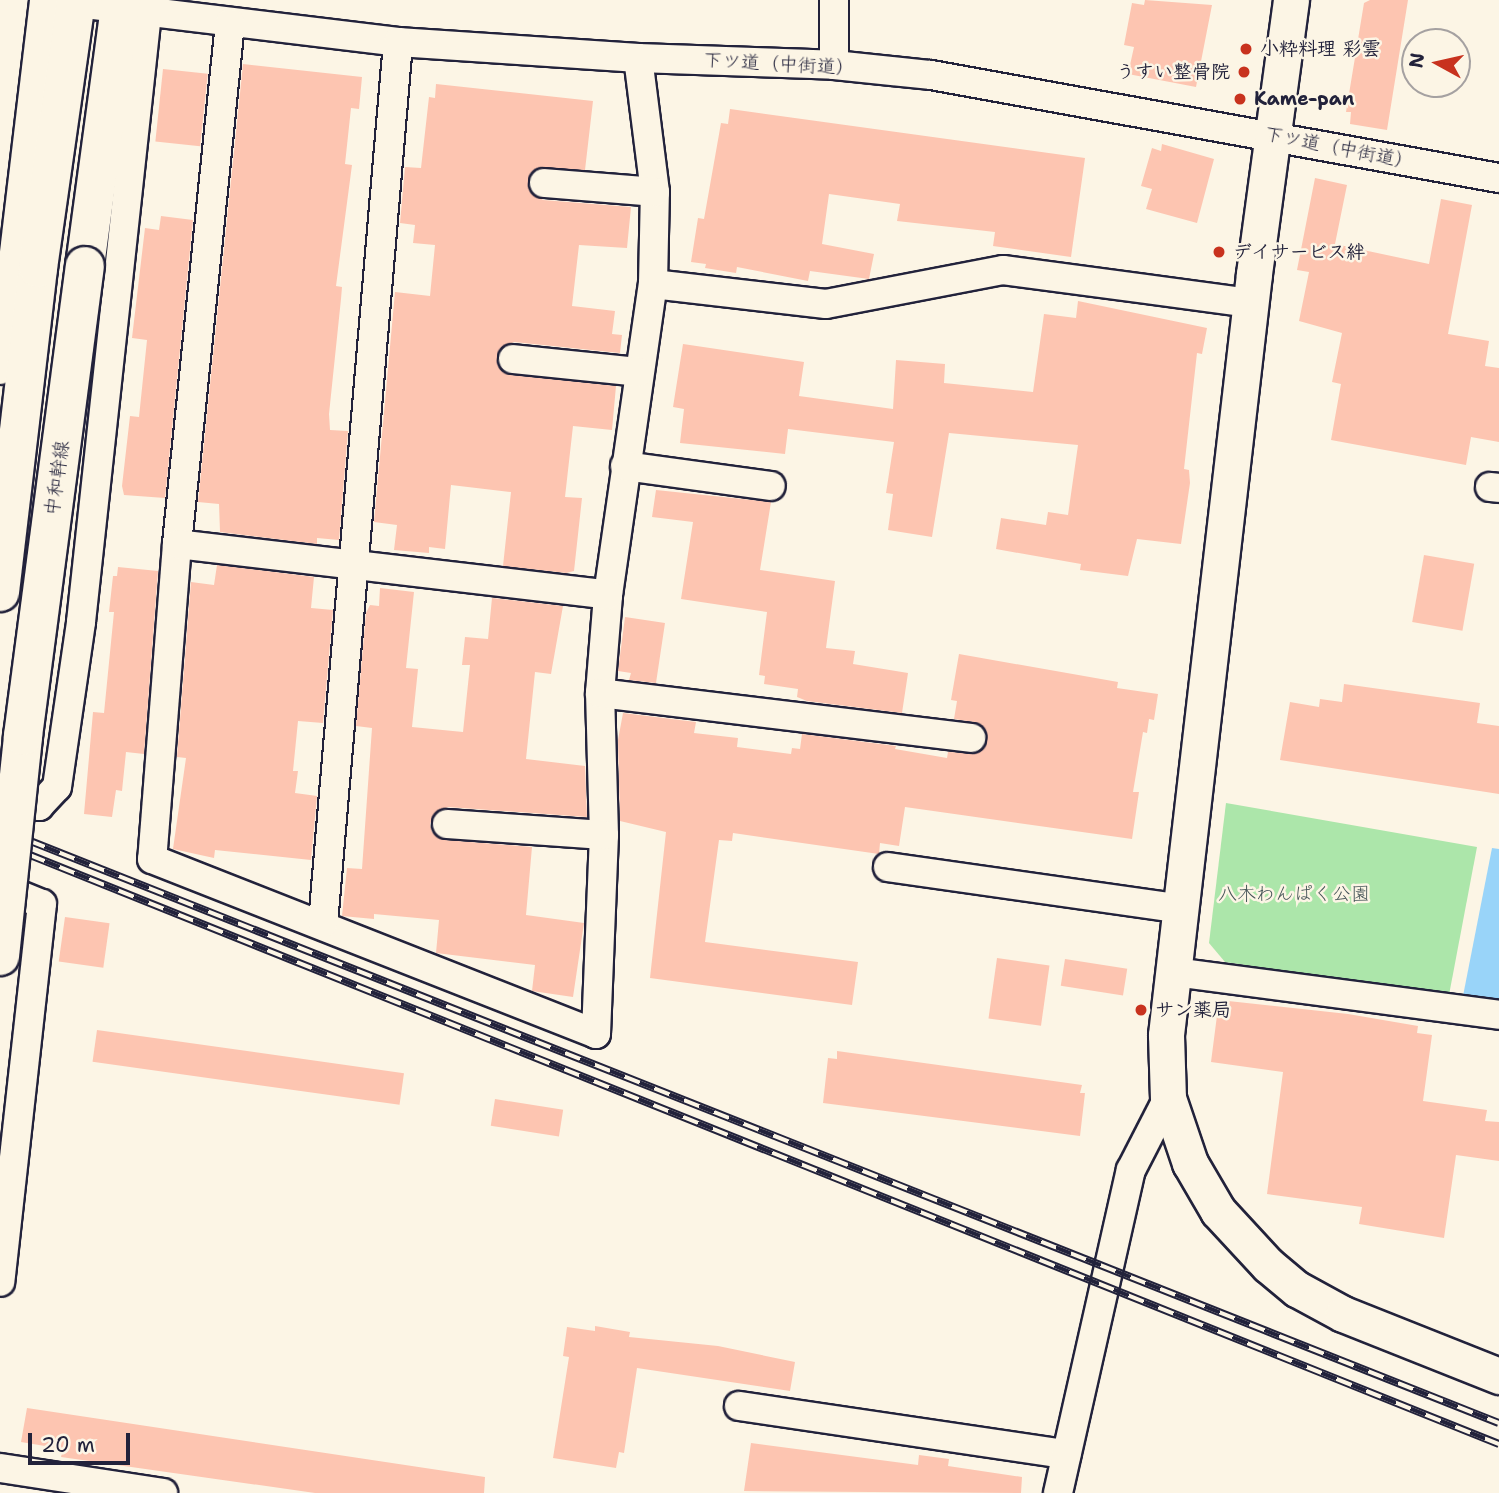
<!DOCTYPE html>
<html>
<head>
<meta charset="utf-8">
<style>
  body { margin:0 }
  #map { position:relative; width:1499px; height:1493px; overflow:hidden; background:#fcf5e5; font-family:"Shantell Sans","Klee One",sans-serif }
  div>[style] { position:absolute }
  .green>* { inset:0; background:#ace6aa }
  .water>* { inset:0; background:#99d4f9 }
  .building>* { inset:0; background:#fdc5b1; transform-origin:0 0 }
  .roads { filter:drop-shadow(2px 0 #22223b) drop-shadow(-2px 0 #22223b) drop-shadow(0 2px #22223b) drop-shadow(0 -2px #22223b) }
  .minor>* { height:28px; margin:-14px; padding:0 14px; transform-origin:14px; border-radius:14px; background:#fcf5e5 }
  .tertiary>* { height:35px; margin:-17.5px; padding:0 17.5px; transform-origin:17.5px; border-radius:17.5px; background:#fcf5e5 }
  .secondary>* { height:38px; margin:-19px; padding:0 19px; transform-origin:19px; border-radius:19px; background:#fcf5e5 }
  .rail>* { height:8px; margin-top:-4px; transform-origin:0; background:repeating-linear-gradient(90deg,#fcf5e5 0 16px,#22223b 0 32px); box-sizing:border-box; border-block:2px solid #22223b }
  .bridges { filter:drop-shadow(2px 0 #22223b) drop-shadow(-2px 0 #22223b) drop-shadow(0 2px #22223b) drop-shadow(0 -2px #22223b) }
  .secondary-bridge>* { height:38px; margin:-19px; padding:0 19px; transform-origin:19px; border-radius:19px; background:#fcf5e5 }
  .dots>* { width:19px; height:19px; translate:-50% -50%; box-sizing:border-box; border:4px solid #fcf5e5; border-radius:50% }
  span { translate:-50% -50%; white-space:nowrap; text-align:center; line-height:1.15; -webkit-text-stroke:5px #fcf5e5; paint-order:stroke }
  .poi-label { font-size:19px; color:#22223b; font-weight:700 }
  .left { translate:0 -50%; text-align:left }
  .right { translate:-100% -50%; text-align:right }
  .street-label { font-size:19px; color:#22223b }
  .park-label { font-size:19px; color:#445357 }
  .north { position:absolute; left:1401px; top:28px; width:70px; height:70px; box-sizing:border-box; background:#fcf5e5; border:2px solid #a5a1a1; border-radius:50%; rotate:278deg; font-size:19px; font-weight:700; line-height:28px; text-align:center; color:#22223b }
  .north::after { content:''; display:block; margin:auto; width:24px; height:32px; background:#c8321e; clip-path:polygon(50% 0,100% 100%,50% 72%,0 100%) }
  .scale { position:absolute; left:28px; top:1433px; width:102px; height:32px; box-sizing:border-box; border:4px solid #22223b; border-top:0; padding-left:9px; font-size:21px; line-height:24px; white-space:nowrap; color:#22223b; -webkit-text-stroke:5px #fcf5e5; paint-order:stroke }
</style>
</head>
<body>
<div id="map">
  <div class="green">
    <div style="clip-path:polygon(1226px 803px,1477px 847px,1449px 995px,1225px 962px,1209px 943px)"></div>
  </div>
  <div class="water">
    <div style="clip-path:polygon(1492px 848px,1499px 849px,1499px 1001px,1463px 996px)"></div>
  </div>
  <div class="building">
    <div style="clip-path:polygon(1145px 0,1212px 5px,1196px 87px,1128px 74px,1134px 47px,1124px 45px,1132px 3px,1144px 5px)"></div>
    <div style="clip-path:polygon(1370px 0,1408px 0,1387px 130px,1350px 124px,1351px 112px,1346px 112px,1364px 3px)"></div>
    <div style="clip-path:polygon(243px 64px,362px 77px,359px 109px,351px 108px,345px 164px,352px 165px,336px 286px,342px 287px,341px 299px,329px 414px,330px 430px,348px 431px,339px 540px,317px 538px,317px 544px,220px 532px,219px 504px,198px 502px)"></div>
    <div style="left:163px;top:69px;width:45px;height:73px;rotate:6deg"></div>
    <div style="clip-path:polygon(436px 84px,593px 101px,585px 170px,538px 168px,530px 174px,529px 189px,543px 200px,631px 207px,627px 248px,579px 245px,572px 306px,615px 311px,612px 334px,622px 335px,620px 353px,514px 342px,500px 349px,497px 357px,498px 366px,511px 375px,616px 386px,612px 430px,573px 426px,565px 497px,582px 498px,574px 571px,566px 573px,503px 566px,511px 492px,451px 485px,445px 549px,429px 547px,429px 553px,394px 550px,397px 525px,374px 522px,395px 292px,430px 296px,435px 245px,413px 243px,415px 225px,400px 223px,405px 167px,421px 168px,429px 97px,435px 98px)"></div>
    <div style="clip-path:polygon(730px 109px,1085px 158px,1071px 257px,993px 246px,995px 232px,897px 221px,900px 204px,829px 194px,822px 244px,874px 254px,869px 279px,810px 271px,808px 281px,737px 267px,736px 273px,705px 268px,706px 264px,691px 262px,698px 218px,704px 219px,721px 123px,728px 124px)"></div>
    <div style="clip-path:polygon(1162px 144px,1214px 159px,1197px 223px,1146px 209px,1152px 189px,1141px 186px,1152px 148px,1161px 151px)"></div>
    <div style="clip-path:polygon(1315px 178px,1347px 185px,1335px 244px,1429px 264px,1441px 199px,1472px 205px,1448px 334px,1489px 341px,1485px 366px,1499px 368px,1499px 442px,1471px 437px,1466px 465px,1331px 440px,1341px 384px,1332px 382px,1342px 333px,1299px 321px,1309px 272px,1297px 270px)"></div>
    <div style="clip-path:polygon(161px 216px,193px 220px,165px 498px,124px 495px,122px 486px,130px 416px,139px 417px,147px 340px,132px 338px,145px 228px,159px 230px)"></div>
    <div style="clip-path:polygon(1078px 301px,1207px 328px,1202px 354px,1197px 353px,1184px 469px,1189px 470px,1190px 483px,1181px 544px,1137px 539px,1128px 576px,1080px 570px,1081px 564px,996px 549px,1001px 518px,1046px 525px,1048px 512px,1068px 515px,1078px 445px,949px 433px,932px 537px,888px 530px,893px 494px,886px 493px,894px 442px,788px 429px,785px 454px,680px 443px,684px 409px,673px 407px,683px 344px,804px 362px,799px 396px,893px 409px,896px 360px,945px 364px,944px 383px,1033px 392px,1044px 314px,1076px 318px)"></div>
    <div style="clip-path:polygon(656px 490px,771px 502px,760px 570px,835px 581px,826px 648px,855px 651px,853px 664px,908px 673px,902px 713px,807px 701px,797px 697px,798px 689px,764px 684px,765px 676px,759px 675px,767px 612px,681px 599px,693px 522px,652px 517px)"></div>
    <div style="left:1424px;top:555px;width:51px;height:68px;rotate:10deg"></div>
    <div style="clip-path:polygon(217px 565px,314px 577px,311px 608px,333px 610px,323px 723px,298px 721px,293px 771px,298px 771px,295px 793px,317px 796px,311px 860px,215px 850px,214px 858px,173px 849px,186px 758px,177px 757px,191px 582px,214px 585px)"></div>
    <div style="clip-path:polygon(118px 567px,158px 571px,144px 754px,126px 752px,122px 791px,116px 790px,112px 817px,84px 814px,93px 712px,104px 713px,114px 612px,109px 612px,113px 576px,117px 576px)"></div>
    <div style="clip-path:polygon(380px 588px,414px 592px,406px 668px,418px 669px,412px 727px,463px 732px,470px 665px,462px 665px,465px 637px,488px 639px,492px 598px,563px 606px,551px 674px,535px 672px,526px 759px,585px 766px,587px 817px,448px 807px,434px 814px,430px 824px,432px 832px,445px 840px,532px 847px,526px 915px,584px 923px,573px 997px,532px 991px,535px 965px,436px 953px,439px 920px,374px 914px,374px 919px,342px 916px,347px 868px,362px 869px,372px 728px,356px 726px,366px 613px,370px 605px,379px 606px)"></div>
    <div style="clip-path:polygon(625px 617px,665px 623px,656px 683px,629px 680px,631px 673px,618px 671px)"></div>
    <div style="clip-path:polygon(959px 654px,1118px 682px,1117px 688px,1158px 694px,1154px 720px,1149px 719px,1147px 733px,1143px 732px,1133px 792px,1139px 792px,1132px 839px,905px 807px,899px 846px,880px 843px,879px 854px,733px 833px,732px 841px,719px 840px,705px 942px,858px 962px,852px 1005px,650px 978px,666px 832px,620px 821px,618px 740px,623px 713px,696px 722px,694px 733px,738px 738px,737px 747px,791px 754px,792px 748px,800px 749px,802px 734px,896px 746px,895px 749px,947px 758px,948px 752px,977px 753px,987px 741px,986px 731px,974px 722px,954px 719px,957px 701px,951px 700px)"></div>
    <div style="clip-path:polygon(1344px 684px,1480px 703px,1477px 723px,1499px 726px,1499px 794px,1280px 760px,1290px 702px,1319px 707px,1320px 699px,1342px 702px)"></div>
    <div style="left:65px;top:917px;width:45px;height:45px;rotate:8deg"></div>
    <div style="left:997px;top:958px;width:53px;height:61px;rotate:8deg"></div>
    <div style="left:1065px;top:959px;width:63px;height:27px;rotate:9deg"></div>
    <div style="clip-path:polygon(1219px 1000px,1348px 1014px,1418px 1026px,1417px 1033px,1432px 1035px,1423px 1101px,1487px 1110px,1485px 1121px,1499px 1122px,1499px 1161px,1456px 1155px,1444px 1238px,1359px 1224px,1362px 1207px,1267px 1194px,1283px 1072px,1211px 1062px)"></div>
    <div style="left:97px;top:1030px;width:310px;height:32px;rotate:8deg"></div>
    <div style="clip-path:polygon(837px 1051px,1082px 1085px,1080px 1093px,1085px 1093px,1080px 1136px,823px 1103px,828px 1058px,837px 1059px)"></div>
    <div style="left:495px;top:1099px;width:69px;height:27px;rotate:9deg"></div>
    <div style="clip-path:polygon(595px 1326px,630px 1332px,629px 1337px,718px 1346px,795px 1362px,790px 1391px,637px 1368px,624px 1453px,619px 1452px,616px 1468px,553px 1458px,569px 1357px,563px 1356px,567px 1327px,595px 1331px)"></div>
    <div style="clip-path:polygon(27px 1408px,485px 1477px,484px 1493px,315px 1493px,61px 1457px,63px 1449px,21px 1442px)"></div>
    <div style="clip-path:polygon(751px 1443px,918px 1465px,919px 1455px,949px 1459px,948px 1466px,1022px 1477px,1021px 1493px,744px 1491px)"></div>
  </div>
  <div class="roads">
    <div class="minor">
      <div style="left:52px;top:0;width:349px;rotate:6.9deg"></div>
      <div style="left:398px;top:42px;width:241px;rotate:3.8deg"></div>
      <div style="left:638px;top:58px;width:196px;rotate:2deg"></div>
      <div style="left:834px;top:65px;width:98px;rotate:5.9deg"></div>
      <div style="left:931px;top:75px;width:577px;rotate:10.28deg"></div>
      <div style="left:230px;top:23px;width:524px;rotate:95.81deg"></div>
      <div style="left:177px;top:544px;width:316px;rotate:94.5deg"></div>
      <div style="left:152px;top:859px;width:477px;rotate:21.5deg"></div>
      <div style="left:596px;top:1034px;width:199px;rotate:-87.7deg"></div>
      <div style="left:604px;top:835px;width:142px;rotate:-91.6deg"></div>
      <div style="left:600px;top:693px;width:98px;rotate:-85.3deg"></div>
      <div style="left:608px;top:595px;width:314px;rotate:-81.8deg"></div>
      <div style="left:653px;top:284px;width:92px;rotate:-88.8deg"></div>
      <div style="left:655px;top:192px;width:135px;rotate:-97.2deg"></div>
      <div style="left:834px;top:65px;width:65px;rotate:-90deg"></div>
      <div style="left:544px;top:183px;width:111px;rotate:4.6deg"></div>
      <div style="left:653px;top:284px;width:174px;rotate:6.6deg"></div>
      <div style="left:826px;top:304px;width:180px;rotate:-10.9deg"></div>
      <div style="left:1003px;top:270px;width:250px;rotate:7.6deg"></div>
      <div style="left:513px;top:359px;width:126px;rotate:5.9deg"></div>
      <div style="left:0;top:370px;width:373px;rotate:-83.2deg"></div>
      <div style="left:625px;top:466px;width:147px;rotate:7.8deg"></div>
      <div style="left:1490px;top:487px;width:9px;rotate:6deg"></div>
      <div style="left:177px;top:544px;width:434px;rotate:6.7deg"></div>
      <div style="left:600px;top:693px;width:374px;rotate:6.9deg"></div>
      <div style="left:0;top:794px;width:41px;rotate:17.1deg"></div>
      <div style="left:39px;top:806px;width:26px;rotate:-47deg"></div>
      <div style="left:57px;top:787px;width:167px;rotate:-81.7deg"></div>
      <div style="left:81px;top:622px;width:613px;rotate:-83.81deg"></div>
      <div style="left:447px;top:824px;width:157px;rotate:4deg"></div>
      <div style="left:888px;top:867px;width:297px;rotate:8.1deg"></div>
      <div style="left:0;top:887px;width:45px;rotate:22deg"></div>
      <div style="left:42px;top:904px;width:380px;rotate:96.3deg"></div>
      <div style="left:323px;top:923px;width:884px;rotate:-85.13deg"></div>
      <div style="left:1174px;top:972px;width:328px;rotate:7.5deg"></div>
      <div style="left:739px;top:1406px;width:331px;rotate:8.4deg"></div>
      <div style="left:0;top:1468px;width:165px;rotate:8.7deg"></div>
      <div style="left:1058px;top:1493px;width:331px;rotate:-77.3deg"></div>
      <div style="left:1131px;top:1170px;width:81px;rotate:-62.8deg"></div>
    </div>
    <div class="tertiary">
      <div style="left:1291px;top:0;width:276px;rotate:97.7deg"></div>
      <div style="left:1254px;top:274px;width:766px;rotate:96.6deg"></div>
      <div style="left:1166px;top:1035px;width:63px;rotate:88.2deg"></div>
      <div style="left:1168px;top:1098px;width:69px;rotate:71.3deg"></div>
      <div style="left:1190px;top:1163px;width:56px;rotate:59.7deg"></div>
      <div style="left:1218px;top:1211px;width:74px;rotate:47.2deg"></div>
      <div style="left:1268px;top:1265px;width:38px;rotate:40deg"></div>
      <div style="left:1297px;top:1289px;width:52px;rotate:28.5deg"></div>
      <div style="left:1343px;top:1314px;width:168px;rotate:21.7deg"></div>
    </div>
    <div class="secondary">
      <div style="left:85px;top:266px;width:268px;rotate:-82.3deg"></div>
      <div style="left:0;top:592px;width:326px;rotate:-83.3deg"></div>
      <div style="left:38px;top:268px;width:271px;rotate:-81.9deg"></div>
    </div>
  </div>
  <div class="rail">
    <div style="left:0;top:829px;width:1612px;rotate:21.62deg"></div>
    <div style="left:0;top:843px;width:1615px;rotate:21.85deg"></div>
  </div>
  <div class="bridges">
    <div class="secondary-bridge">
      <div style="left:0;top:956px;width:221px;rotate:-84deg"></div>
      <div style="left:23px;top:736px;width:474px;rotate:-82.5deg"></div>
    </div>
  </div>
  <div class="dots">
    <div style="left:1246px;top:49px;background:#c8321e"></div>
    <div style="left:1244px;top:72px;background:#c8321e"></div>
    <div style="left:1240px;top:99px;background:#c8321e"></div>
    <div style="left:1219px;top:252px;background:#c8321e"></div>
    <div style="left:1141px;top:1010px;background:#c8321e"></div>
  </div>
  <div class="poi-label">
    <span class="left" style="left:1260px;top:49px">小粋料理 彩雲</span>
    <span class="right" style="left:1230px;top:72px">うすい整骨院</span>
    <span class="left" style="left:1254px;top:99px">Kame-pan</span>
    <span class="left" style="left:1233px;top:252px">デイサービス絆</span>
    <span class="left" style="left:1155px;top:1010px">サン薬局</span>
  </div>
  <div class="street-label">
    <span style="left:779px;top:64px;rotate:3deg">下ツ道（中街道）</span>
    <span style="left:1339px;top:148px;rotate:11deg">下ツ道（中街道）</span>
    <span style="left:57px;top:478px;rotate:-82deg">中和幹線</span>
  </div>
  <div class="park-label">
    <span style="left:1294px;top:894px">八木わんぱく公園</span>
  </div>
  <div class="north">N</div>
  <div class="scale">20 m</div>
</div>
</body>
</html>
